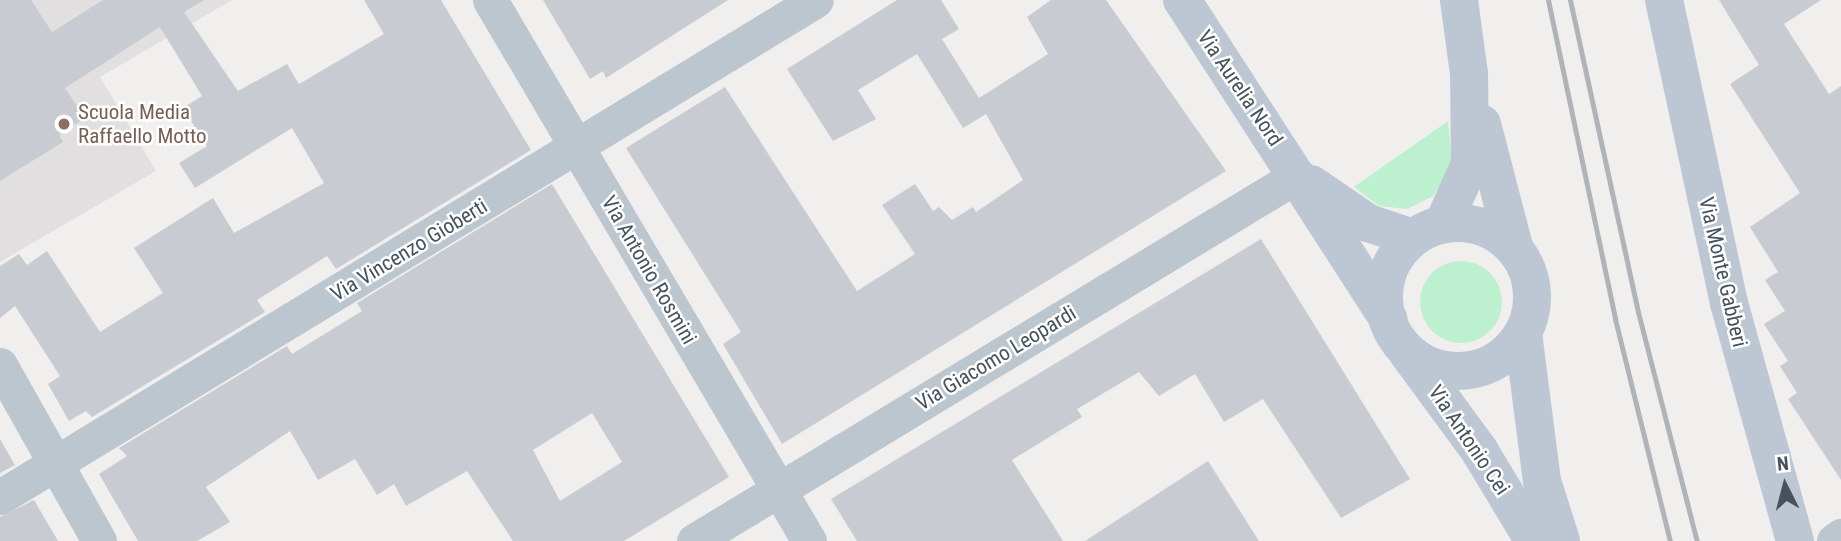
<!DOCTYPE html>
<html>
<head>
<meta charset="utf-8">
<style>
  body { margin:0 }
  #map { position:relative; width:1841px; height:541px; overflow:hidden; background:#f1eeee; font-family:"Roboto Condensed",sans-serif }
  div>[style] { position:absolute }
  .education>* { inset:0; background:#e2dfe0 }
  .green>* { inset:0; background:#bcf0cf }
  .round { border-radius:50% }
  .building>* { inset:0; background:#c8cbd1 }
  .street>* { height:35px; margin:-17.5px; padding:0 17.5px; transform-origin:17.5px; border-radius:17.5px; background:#bcc6ce }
  .secondary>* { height:38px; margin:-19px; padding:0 19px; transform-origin:19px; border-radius:19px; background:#bcc7d3 }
  .secondary>.ring { margin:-19px; padding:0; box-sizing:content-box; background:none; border:38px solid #bcc7d3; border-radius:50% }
  .rail>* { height:5px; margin:-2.5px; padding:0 2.5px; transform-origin:2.5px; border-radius:2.5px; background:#b0b4b9 }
  .dots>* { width:19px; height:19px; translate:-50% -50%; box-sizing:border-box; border:4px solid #fff; border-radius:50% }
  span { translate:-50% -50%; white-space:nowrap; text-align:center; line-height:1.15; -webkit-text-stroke:5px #fff; paint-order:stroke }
  .street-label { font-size:21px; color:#46525c }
  .education-label { font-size:21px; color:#785e54 }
  .left { translate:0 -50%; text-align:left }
  .north { position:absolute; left:1750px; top:450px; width:70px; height:70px; -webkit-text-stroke:5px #fff; paint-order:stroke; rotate:354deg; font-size:19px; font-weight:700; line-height:28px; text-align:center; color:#46525c }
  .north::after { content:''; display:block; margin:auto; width:24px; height:32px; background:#46525c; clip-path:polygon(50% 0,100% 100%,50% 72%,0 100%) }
</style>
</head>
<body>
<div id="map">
  <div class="education">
    <div style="clip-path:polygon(0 0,232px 0,100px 77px,156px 171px,0 262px)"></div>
  </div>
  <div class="green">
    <div style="clip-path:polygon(1448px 121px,1452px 166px,1433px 196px,1407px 209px,1379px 206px,1354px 187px)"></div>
    <div class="round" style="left:1420px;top:261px;width:82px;height:82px"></div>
  </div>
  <div class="building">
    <div style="clip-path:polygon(0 0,31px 0,52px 32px,103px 0,204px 0,184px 12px,238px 91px,287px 64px,299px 84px,384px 34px,364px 0,441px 0,531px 150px,336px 269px,327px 256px,257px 300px,265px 312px,92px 417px,86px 411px,69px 421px,48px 384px,60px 376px,15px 306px,0 318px,0 266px,19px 254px,27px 265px,47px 251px,100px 332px,163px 293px,134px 248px,213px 198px,234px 233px,324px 183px,292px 128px,195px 188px,179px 163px,207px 146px,183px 108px,202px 96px,160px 27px,65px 88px,85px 118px,59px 135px,63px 142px,0 181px)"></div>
    <div style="clip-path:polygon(543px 0,728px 0,606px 78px,603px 71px,590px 79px)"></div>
    <div style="clip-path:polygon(897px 0,941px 0,959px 29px,942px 39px,979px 98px,1048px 54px,1027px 17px,1051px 0,1106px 0,1226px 171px,782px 444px,723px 344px,741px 332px,626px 148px,725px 87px,857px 291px,915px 254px,882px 205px,915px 184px,933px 211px,939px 207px,952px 220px,973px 207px,976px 212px,1023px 180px,986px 114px,963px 128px,917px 54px,858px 90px,876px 119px,833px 141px,787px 69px)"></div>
    <div style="clip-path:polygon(1719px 0,1821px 0,1784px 24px,1829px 94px,1841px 86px,1841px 480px,1788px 399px,1797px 393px,1780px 366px,1788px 361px,1764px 324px,1785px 311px,1765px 280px,1778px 272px,1750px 227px,1800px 193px,1730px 84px,1759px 65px)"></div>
    <div style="clip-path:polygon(evenodd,552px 184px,729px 477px,624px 541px,513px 541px,467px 471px,406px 506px,394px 484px,377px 495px,355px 459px,318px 480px,290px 431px,206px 487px,230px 522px,197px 541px,138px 541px,99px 474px,127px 456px,119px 448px,287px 346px,292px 354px,362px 311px,357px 303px,552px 184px,592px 413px,622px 462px,560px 501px,533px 450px,592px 413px)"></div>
    <div style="clip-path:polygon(1261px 239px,1410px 479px,1341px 518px,1263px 399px,1224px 422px,1195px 374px,1159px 396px,1139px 372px,1077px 409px,1082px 417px,1012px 460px,1063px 541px,857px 541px,831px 499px)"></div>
    <div style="clip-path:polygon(0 439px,15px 465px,0 473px)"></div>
    <div style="clip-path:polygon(1208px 461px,1259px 541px,1085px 541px)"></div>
    <div style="clip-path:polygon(34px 500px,58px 541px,0 541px,0 517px)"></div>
  </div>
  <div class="street">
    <div style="left:490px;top:0;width:628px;rotate:59.47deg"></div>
    <div style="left:0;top:365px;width:202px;rotate:60.6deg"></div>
    <div style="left:0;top:497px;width:955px;rotate:-31.34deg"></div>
    <div style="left:694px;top:541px;width:706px;rotate:-31.21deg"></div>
    <div style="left:1834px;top:541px;width:9px;rotate:-36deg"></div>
  </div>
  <div class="secondary">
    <div style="left:1182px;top:0;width:380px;rotate:57.1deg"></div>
    <div style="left:1664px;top:0;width:310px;rotate:77.9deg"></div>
    <div style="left:1729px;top:303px;width:247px;rotate:74.5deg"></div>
    <div style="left:1482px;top:124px;width:127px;rotate:75.4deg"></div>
    <div style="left:1311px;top:184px;width:69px;rotate:34.4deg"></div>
    <div style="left:1368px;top:223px;width:47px;rotate:18.4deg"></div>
    <div class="ring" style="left:1384px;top:223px;width:110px;height:110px"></div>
    <div style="left:1443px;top:224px;width:66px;rotate:-65.8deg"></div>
    <div style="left:1470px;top:164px;width:90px;rotate:-90.6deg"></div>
    <div style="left:1469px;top:74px;width:75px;rotate:-97.7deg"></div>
    <div style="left:1523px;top:333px;width:149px;rotate:82.7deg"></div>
    <div style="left:1542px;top:481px;width:63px;rotate:72.4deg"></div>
    <div style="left:1407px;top:352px;width:122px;rotate:53.7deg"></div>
    <div style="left:1479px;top:450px;width:106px;rotate:58.9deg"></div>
  </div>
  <div class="rail">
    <div style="left:1548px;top:0;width:326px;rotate:78.1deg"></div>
    <div style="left:1615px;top:319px;width:229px;rotate:76.1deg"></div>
    <div style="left:1570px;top:0;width:319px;rotate:77.7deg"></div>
    <div style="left:1638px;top:312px;width:236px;rotate:75.6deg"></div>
  </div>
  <div class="dots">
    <div style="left:64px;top:124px;background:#8d6e63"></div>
  </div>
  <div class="street-label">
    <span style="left:1240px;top:88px;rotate:56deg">Via Aurelia Nord</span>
    <span style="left:409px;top:250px;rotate:-31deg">Via Vincenzo Gioberti</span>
    <span style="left:649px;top:270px;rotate:60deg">Via Antonio Rosmini</span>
    <span style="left:1723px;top:272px;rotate:77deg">Via Monte Gabberi</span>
    <span style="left:996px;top:358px;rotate:-31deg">Via Giacomo Leopardi</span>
    <span style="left:1469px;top:440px;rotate:56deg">Via Antonio Cei</span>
  </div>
  <div class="education-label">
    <span class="left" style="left:78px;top:124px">Scuola Media<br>Raffaello Motto</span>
  </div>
  <div class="north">N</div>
</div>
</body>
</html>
